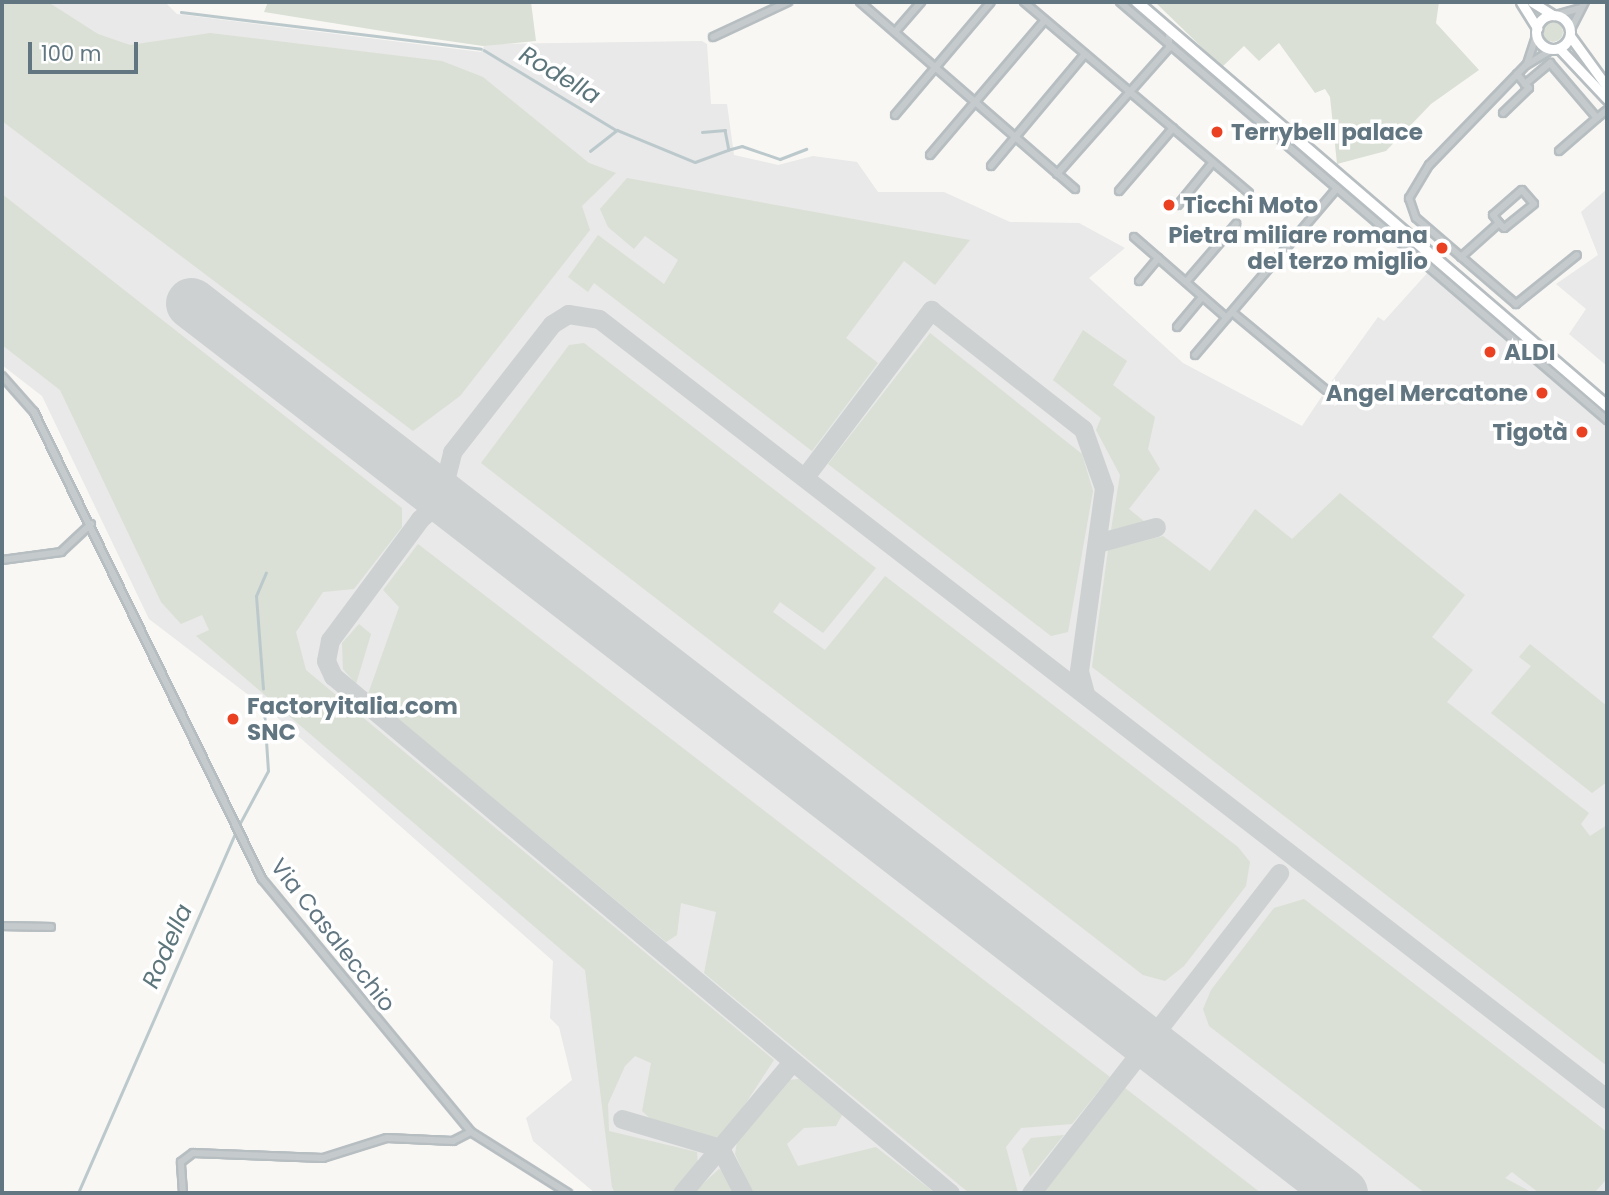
<!DOCTYPE html>
<html>
<head>
<meta charset="utf-8">
<style>
  body { margin:0 }
  #map { position:relative; width:1609px; height:1195px; overflow:hidden; background:#f8f7f4; font-family:Poppins,sans-serif }
  div>[style] { position:absolute }
  .built>* { inset:0; background:#e8e9e8 }
  .green>* { inset:0; background:#dae0d5 }
  .round { border-radius:50% }
  .stream>* { height:2.5px; margin:-1.25px; padding:0 1.25px; transform-origin:1.25px; border-radius:1.25px; background:#bcc9cc }
  .taxiway>* { height:19px; margin:-9.5px; padding:0 9.5px; transform-origin:9.5px; border-radius:9.5px; background:#ced1d2 }
  .runway>* { height:51px; margin:-25.5px; padding:0 25.5px; transform-origin:25.5px; border-radius:25.5px; background:#ced1d2 }
  .roads { filter:drop-shadow(2px 0 #b7bec1) drop-shadow(-2px 0 #b7bec1) drop-shadow(0 2px #b7bec1) drop-shadow(0 -2px #b7bec1) }
  .minor>* { height:6px; margin:-3px; padding:0 3px; transform-origin:3px; border-radius:3px; background:#c5cacc }
  .secondary>* { height:9px; margin:-4.5px; padding:0 4.5px; transform-origin:4.5px; border-radius:4.5px; background:#fff }
  .secondary>.ring { margin:-4.5px; padding:0; box-sizing:content-box; background:none; border:9px solid #fff; border-radius:50% }
  .primary>* { height:10px; margin:-5px; padding:0 5px; transform-origin:5px; border-radius:5px; background:#fff }
  .dots>* { width:19px; height:19px; translate:-50% -50%; box-sizing:border-box; border:4px solid #fff; border-radius:50% }
  span { translate:-50% -50%; white-space:nowrap; text-align:center; line-height:1.15; -webkit-text-stroke:7px #fff; paint-order:stroke }
  .poi-label { font-size:23px; color:#617681; font-weight:700 }
  .left { translate:0 -50%; text-align:left }
  .right { translate:-100% -50%; text-align:right }
  .street-label { font-size:23px; color:#617681 }
  .water-label { font-size:24px; color:#5c767c; font-style:italic }
  .frame { position:absolute; inset:0; border:4px solid #617681; pointer-events:none }
  .scale { position:absolute; left:28px; top:42px; width:110px; height:32px; box-sizing:border-box; border:4px solid #617681; border-top:0; padding-left:9px; font-size:21px; line-height:24px; white-space:nowrap; color:#617681; -webkit-text-stroke:5px #fff; paint-order:stroke }
</style>
</head>
<body>
<div id="map">
  <div class="built">
    <div style="clip-path:polygon(2px 2px,165px 2px,177px 14px,481px 52px,485px 44px,702px 41px,707px 44px,711px 104px,727px 104px,734px 155px,778px 165px,813px 156px,857px 162px,878px 192px,944px 192px,1010px 222px,1079px 223px,1125px 248px,1089px 278px,1183px 363px,1302px 426px,1322px 396px,1335px 406px,1343px 397px,1329px 385px,1378px 317px,1384px 321px,1429px 271px,1607px 421px,1607px 1193px,595px 1193px,533px 1141px,526px 1118px,572px 1080px,559px 1027px,550px 1018px,553px 961px,272px 713px,149px 619px,42px 396px,2px 365px)"></div>
    <div style="clip-path:polygon(1607px 189px,1607px 366px,1569px 334px,1586px 309px,1556px 284px,1598px 255px,1581px 212px)"></div>
  </div>
  <div class="green">
    <div style="clip-path:polygon(2px 2px,48px 2px,98px 34px,130px 45px,210px 33px,442px 61px,483px 77px,589px 163px,616px 173px,582px 206px,590px 230px,460px 396px,413px 431px,2px 121px)"></div>
    <div style="clip-path:polygon(268px 2px,531px 2px,536px 41px,483px 46px,407px 35px,264px 12px)"></div>
    <div style="clip-path:polygon(1155px 2px,1439px 2px,1436px 23px,1479px 70px,1431px 104px,1386px 151px,1337px 164px,1330px 97px,1325px 89px,1315px 93px,1279px 43px,1259px 61px,1244px 46px,1222px 67px)"></div>
    <div class="round" style="left:1543px;top:22px;width:20px;height:20px"></div>
    <div style="clip-path:polygon(627px 178px,970px 240px,935px 285px,904px 261px,846px 338px,878px 363px,812px 451px,594px 283px,588px 292px,568px 277px,598px 235px,664px 284px,678px 260px,645px 236px,634px 249px,608px 227px,600px 209px)"></div>
    <div style="clip-path:polygon(2px 194px,402px 508px,402px 527px,354px 589px,323px 592px,296px 632px,306px 670px,774px 1060px,725px 1135px,712px 1139px,651px 1119px,642px 1111px,651px 1063px,635px 1056px,625px 1066px,608px 1104px,609px 1131px,697px 1152px,698px 1165px,672px 1193px,615px 1193px,612px 1187px,585px 970px,196px 636px,209px 630px,202px 615px,181px 624px,161px 602px,60px 390px,2px 345px)"></div>
    <div style="clip-path:polygon(1083px 330px,1127px 361px,1113px 385px,1155px 417px,1148px 449px,1160px 469px,1129px 509px,1145px 522px,1111px 530px,1120px 475px,1096px 430px,1101px 418px,1053px 380px)"></div>
    <div style="clip-path:polygon(930px 333px,1082px 454px,1093px 491px,1068px 632px,1051px 636px,828px 464px)"></div>
    <div style="clip-path:polygon(584px 343px,876px 568px,823px 633px,780px 602px,773px 612px,825px 650px,885px 576px,1238px 847px,1250px 862px,1246px 886px,1184px 966px,1165px 981px,1143px 975px,481px 463px,569px 345px)"></div>
    <div style="clip-path:polygon(1340px 493px,1465px 595px,1432px 637px,1473px 670px,1447px 702px,1589px 813px,1581px 824px,1590px 836px,1607px 825px,1607px 1066px,1092px 667px,1108px 550px,1163px 536px,1210px 571px,1255px 509px,1292px 539px)"></div>
    <div style="clip-path:polygon(418px 544px,1110px 1077px,1072px 1124px,1021px 1128px,1006px 1147px,1018px 1193px,969px 1193px,704px 973px,716px 912px,681px 903px,677px 935px,666px 942px,368px 694px,399px 607px,383px 590px)"></div>
    <div style="clip-path:polygon(359px 624px,371px 634px,356px 684px,343px 669px,342px 643px)"></div>
    <div style="clip-path:polygon(1530px 644px,1607px 706px,1607px 782px,1592px 793px,1491px 713px,1531px 666px,1519px 657px)"></div>
    <div style="clip-path:polygon(1304px 899px,1607px 1132px,1607px 1179px,1594px 1193px,1539px 1193px,1512px 1172px,1505px 1178px,1533px 1193px,1425px 1193px,1209px 1026px,1203px 1009px,1211px 990px,1274px 908px)"></div>
    <div style="clip-path:polygon(799px 1079px,842px 1115px,836px 1126px,804px 1128px,787px 1144px,798px 1166px,876px 1147px,935px 1193px,753px 1193px,735px 1154px,737px 1142px,786px 1080px)"></div>
    <div style="clip-path:polygon(1125px 1088px,1261px 1193px,1043px 1193px)"></div>
    <div style="clip-path:polygon(1064px 1135px,1030px 1177px,1022px 1149px,1031px 1138px)"></div>
    <div style="clip-path:polygon(719px 1169px,729px 1174px,738px 1193px,693px 1193px)"></div>
  </div>
  <div class="stream">
    <div style="left:181px;top:12px;width:302px;rotate:7deg"></div>
    <div style="left:484px;top:50px;width:154px;rotate:31.2deg"></div>
    <div style="left:702px;top:132px;width:23px;rotate:-5deg"></div>
    <div style="left:725px;top:130px;width:20px;rotate:79deg"></div>
    <div style="left:731px;top:149px;width:11px;rotate:-15deg"></div>
    <div style="left:742px;top:146px;width:40px;rotate:18.9deg"></div>
    <div style="left:780px;top:159px;width:28px;rotate:-21deg"></div>
    <div style="left:590px;top:151px;width:34px;rotate:-38deg"></div>
    <div style="left:617px;top:130px;width:84px;rotate:22.3deg"></div>
    <div style="left:695px;top:162px;width:37px;rotate:-20deg"></div>
    <div style="left:263px;top:689px;width:93px;rotate:-94.3deg"></div>
    <div style="left:256px;top:596px;width:25px;rotate:-67deg"></div>
    <div style="left:239px;top:825px;width:61px;rotate:-61.8deg"></div>
    <div style="left:268px;top:771px;width:61px;rotate:-93.8deg"></div>
    <div style="left:78px;top:1193px;width:395px;rotate:-66.4deg"></div>
  </div>
  <div class="taxiway">
    <div style="left:810px;top:470px;width:201px;rotate:-52.9deg"></div>
    <div style="left:931px;top:310px;width:193px;rotate:38.1deg"></div>
    <div style="left:1083px;top:429px;width:63px;rotate:70.4deg"></div>
    <div style="left:1104px;top:488px;width:185px;rotate:97.8deg"></div>
    <div style="left:1079px;top:671px;width:24px;rotate:75deg"></div>
    <div style="left:459px;top:510px;width:23px;rotate:-165deg"></div>
    <div style="left:437px;top:504px;width:23px;rotate:139deg"></div>
    <div style="left:420px;top:519px;width:151px;rotate:126.6deg"></div>
    <div style="left:330px;top:640px;width:21px;rotate:101deg"></div>
    <div style="left:326px;top:661px;width:17px;rotate:65deg"></div>
    <div style="left:333px;top:676px;width:805px;rotate:39.96deg"></div>
    <div style="left:464px;top:515px;width:39px;rotate:-119deg"></div>
    <div style="left:445px;top:481px;width:30px;rotate:-76deg"></div>
    <div style="left:452px;top:452px;width:162px;rotate:-52deg"></div>
    <div style="left:552px;top:324px;width:19px;rotate:-32deg"></div>
    <div style="left:568px;top:314px;width:31px;rotate:9deg"></div>
    <div style="left:599px;top:319px;width:1275px;rotate:37.73deg"></div>
    <div style="left:1097px;top:543px;width:61px;rotate:-15.2deg"></div>
    <div style="left:622px;top:1119px;width:102px;rotate:16.5deg"></div>
    <div style="left:720px;top:1148px;width:51px;rotate:62.9deg"></div>
    <div style="left:682px;top:1193px;width:170px;rotate:-50deg"></div>
    <div style="left:1031px;top:1193px;width:405px;rotate:-52.2deg"></div>
  </div>
  <div class="runway">
    <div style="left:191px;top:303px;width:1455px;rotate:37.71deg"></div>
  </div>
  <div class="roads">
    <div class="minor">
      <div style="left:860px;top:2px;width:285px;rotate:41deg"></div>
      <div style="left:1024px;top:2px;width:295px;rotate:40.3deg"></div>
      <div style="left:1120px;top:2px;width:642px;rotate:40.64deg"></div>
      <div style="left:1556px;top:15px;width:25px;rotate:-16deg"></div>
      <div style="left:1570px;top:31px;width:33px;rotate:-63deg"></div>
      <div style="left:895px;top:32px;width:40px;rotate:-49deg"></div>
      <div style="left:713px;top:37px;width:83px;rotate:-25deg"></div>
      <div style="left:1553px;top:49px;width:31px;rotate:149deg"></div>
      <div style="left:1526px;top:65px;width:139px;rotate:134.1deg"></div>
      <div style="left:1429px;top:165px;width:39px;rotate:121deg"></div>
      <div style="left:1409px;top:198px;width:21px;rotate:71deg"></div>
      <div style="left:1416px;top:218px;width:132px;rotate:40.7deg"></div>
      <div style="left:1516px;top:304px;width:78px;rotate:-38.8deg"></div>
      <div style="left:1527px;top:64px;width:32px;rotate:-72deg"></div>
      <div style="left:1517px;top:74px;width:13px;rotate:51deg"></div>
      <div style="left:1525px;top:84px;width:33px;rotate:-40deg"></div>
      <div style="left:1550px;top:63px;width:72px;rotate:49.5deg"></div>
      <div style="left:1597px;top:118px;width:13px;rotate:-39deg"></div>
      <div style="left:1503px;top:113px;width:36px;rotate:-44deg"></div>
      <div style="left:1529px;top:88px;width:6px;rotate:-135deg"></div>
      <div style="left:895px;top:115px;width:148px;rotate:-49.7deg"></div>
      <div style="left:1559px;top:151px;width:50px;rotate:-41deg"></div>
      <div style="left:930px;top:155px;width:177px;rotate:-49.6deg"></div>
      <div style="left:991px;top:166px;width:146px;rotate:-50deg"></div>
      <div style="left:1057px;top:174px;width:169px;rotate:-48.4deg"></div>
      <div style="left:1169px;top:48px;width:17px;rotate:-90deg"></div>
      <div style="left:1119px;top:191px;width:83px;rotate:-49.4deg"></div>
      <div style="left:1178px;top:205px;width:55px;rotate:-50.9deg"></div>
      <div style="left:1134px;top:237px;width:123px;rotate:41.1deg"></div>
      <div style="left:1461px;top:257px;width:51px;rotate:-41.8deg"></div>
      <div style="left:1499px;top:223px;width:10px;rotate:-127deg"></div>
      <div style="left:1493px;top:215px;width:38px;rotate:-41deg"></div>
      <div style="left:1522px;top:190px;width:18px;rotate:49deg"></div>
      <div style="left:1534px;top:204px;width:38px;rotate:141deg"></div>
      <div style="left:1504px;top:228px;width:7px;rotate:-135deg"></div>
      <div style="left:1139px;top:281px;width:30px;rotate:-50deg"></div>
      <div style="left:1186px;top:282px;width:77px;rotate:-49.2deg"></div>
      <div style="left:1232px;top:312px;width:122px;rotate:39.7deg"></div>
      <div style="left:1177px;top:327px;width:39px;rotate:-50deg"></div>
      <div style="left:1195px;top:355px;width:219px;rotate:-49.6deg"></div>
      <div style="left:2px;top:376px;width:48px;rotate:48.4deg"></div>
      <div style="left:34px;top:412px;width:520px;rotate:63.98deg"></div>
      <div style="left:262px;top:879px;width:328px;rotate:50.4deg"></div>
      <div style="left:471px;top:1132px;width:115px;rotate:32.2deg"></div>
      <div style="left:2px;top:560px;width:60px;rotate:-7.7deg"></div>
      <div style="left:61px;top:552px;width:41px;rotate:-43deg"></div>
      <div style="left:2px;top:926px;width:49px;rotate:1.2deg"></div>
      <div style="left:183px;top:1193px;width:31px;rotate:-94deg"></div>
      <div style="left:181px;top:1162px;width:15px;rotate:-37deg"></div>
      <div style="left:193px;top:1153px;width:130px;rotate:2.2deg"></div>
      <div style="left:323px;top:1158px;width:67px;rotate:-17.4deg"></div>
      <div style="left:387px;top:1138px;width:66px;rotate:2.6deg"></div>
      <div style="left:453px;top:1141px;width:20px;rotate:-27deg"></div>
    </div>
    <div class="secondary">
      <div style="left:1521px;top:2px;width:31px;rotate:58deg"></div>
      <div style="left:1532px;top:2px;width:25px;rotate:32deg"></div>
      <div class="ring" style="left:1536px;top:15px;width:25px;height:25px"></div>
      <div style="left:1570px;top:36px;width:63px;rotate:54deg"></div>
      <div style="left:1559px;top:48px;width:70px;rotate:46.7deg"></div>
    </div>
    <div class="primary">
      <div style="left:1137px;top:2px;width:620px;rotate:40.68deg"></div>
    </div>
  </div>
  <div class="dots">
    <div style="left:1217px;top:132px;background:#ea4122"></div>
    <div style="left:1169px;top:205px;background:#ea4122"></div>
    <div style="left:1442px;top:248px;background:#ea4122"></div>
    <div style="left:1490px;top:352px;background:#ea4122"></div>
    <div style="left:1542px;top:393px;background:#ea4122"></div>
    <div style="left:1582px;top:432px;background:#ea4122"></div>
    <div style="left:233px;top:719px;background:#ea4122"></div>
  </div>
  <div class="poi-label">
    <span class="left" style="left:1231px;top:132px">Terrybell palace</span>
    <span class="left" style="left:1183px;top:205px">Ticchi Moto</span>
    <span class="right" style="left:1428px;top:248px">Pietra miliare romana<br>del terzo miglio</span>
    <span class="left" style="left:1504px;top:352px">ALDI</span>
    <span class="right" style="left:1528px;top:393px">Angel Mercatone</span>
    <span class="right" style="left:1568px;top:432px">Tigotà</span>
    <span class="left" style="left:247px;top:719px">Factoryitalia.com<br>SNC</span>
  </div>
  <div class="street-label">
    <span style="left:333px;top:935px;rotate:52deg">Via Casalecchio</span>
  </div>
  <div class="water-label">
    <span style="left:560px;top:75px;rotate:31deg">Rodella</span>
    <span style="left:167px;top:946px;rotate:-66deg">Rodella</span>
  </div>
  <div class="frame"></div>
  <div class="scale">100 m</div>
</div>
</body>
</html>
